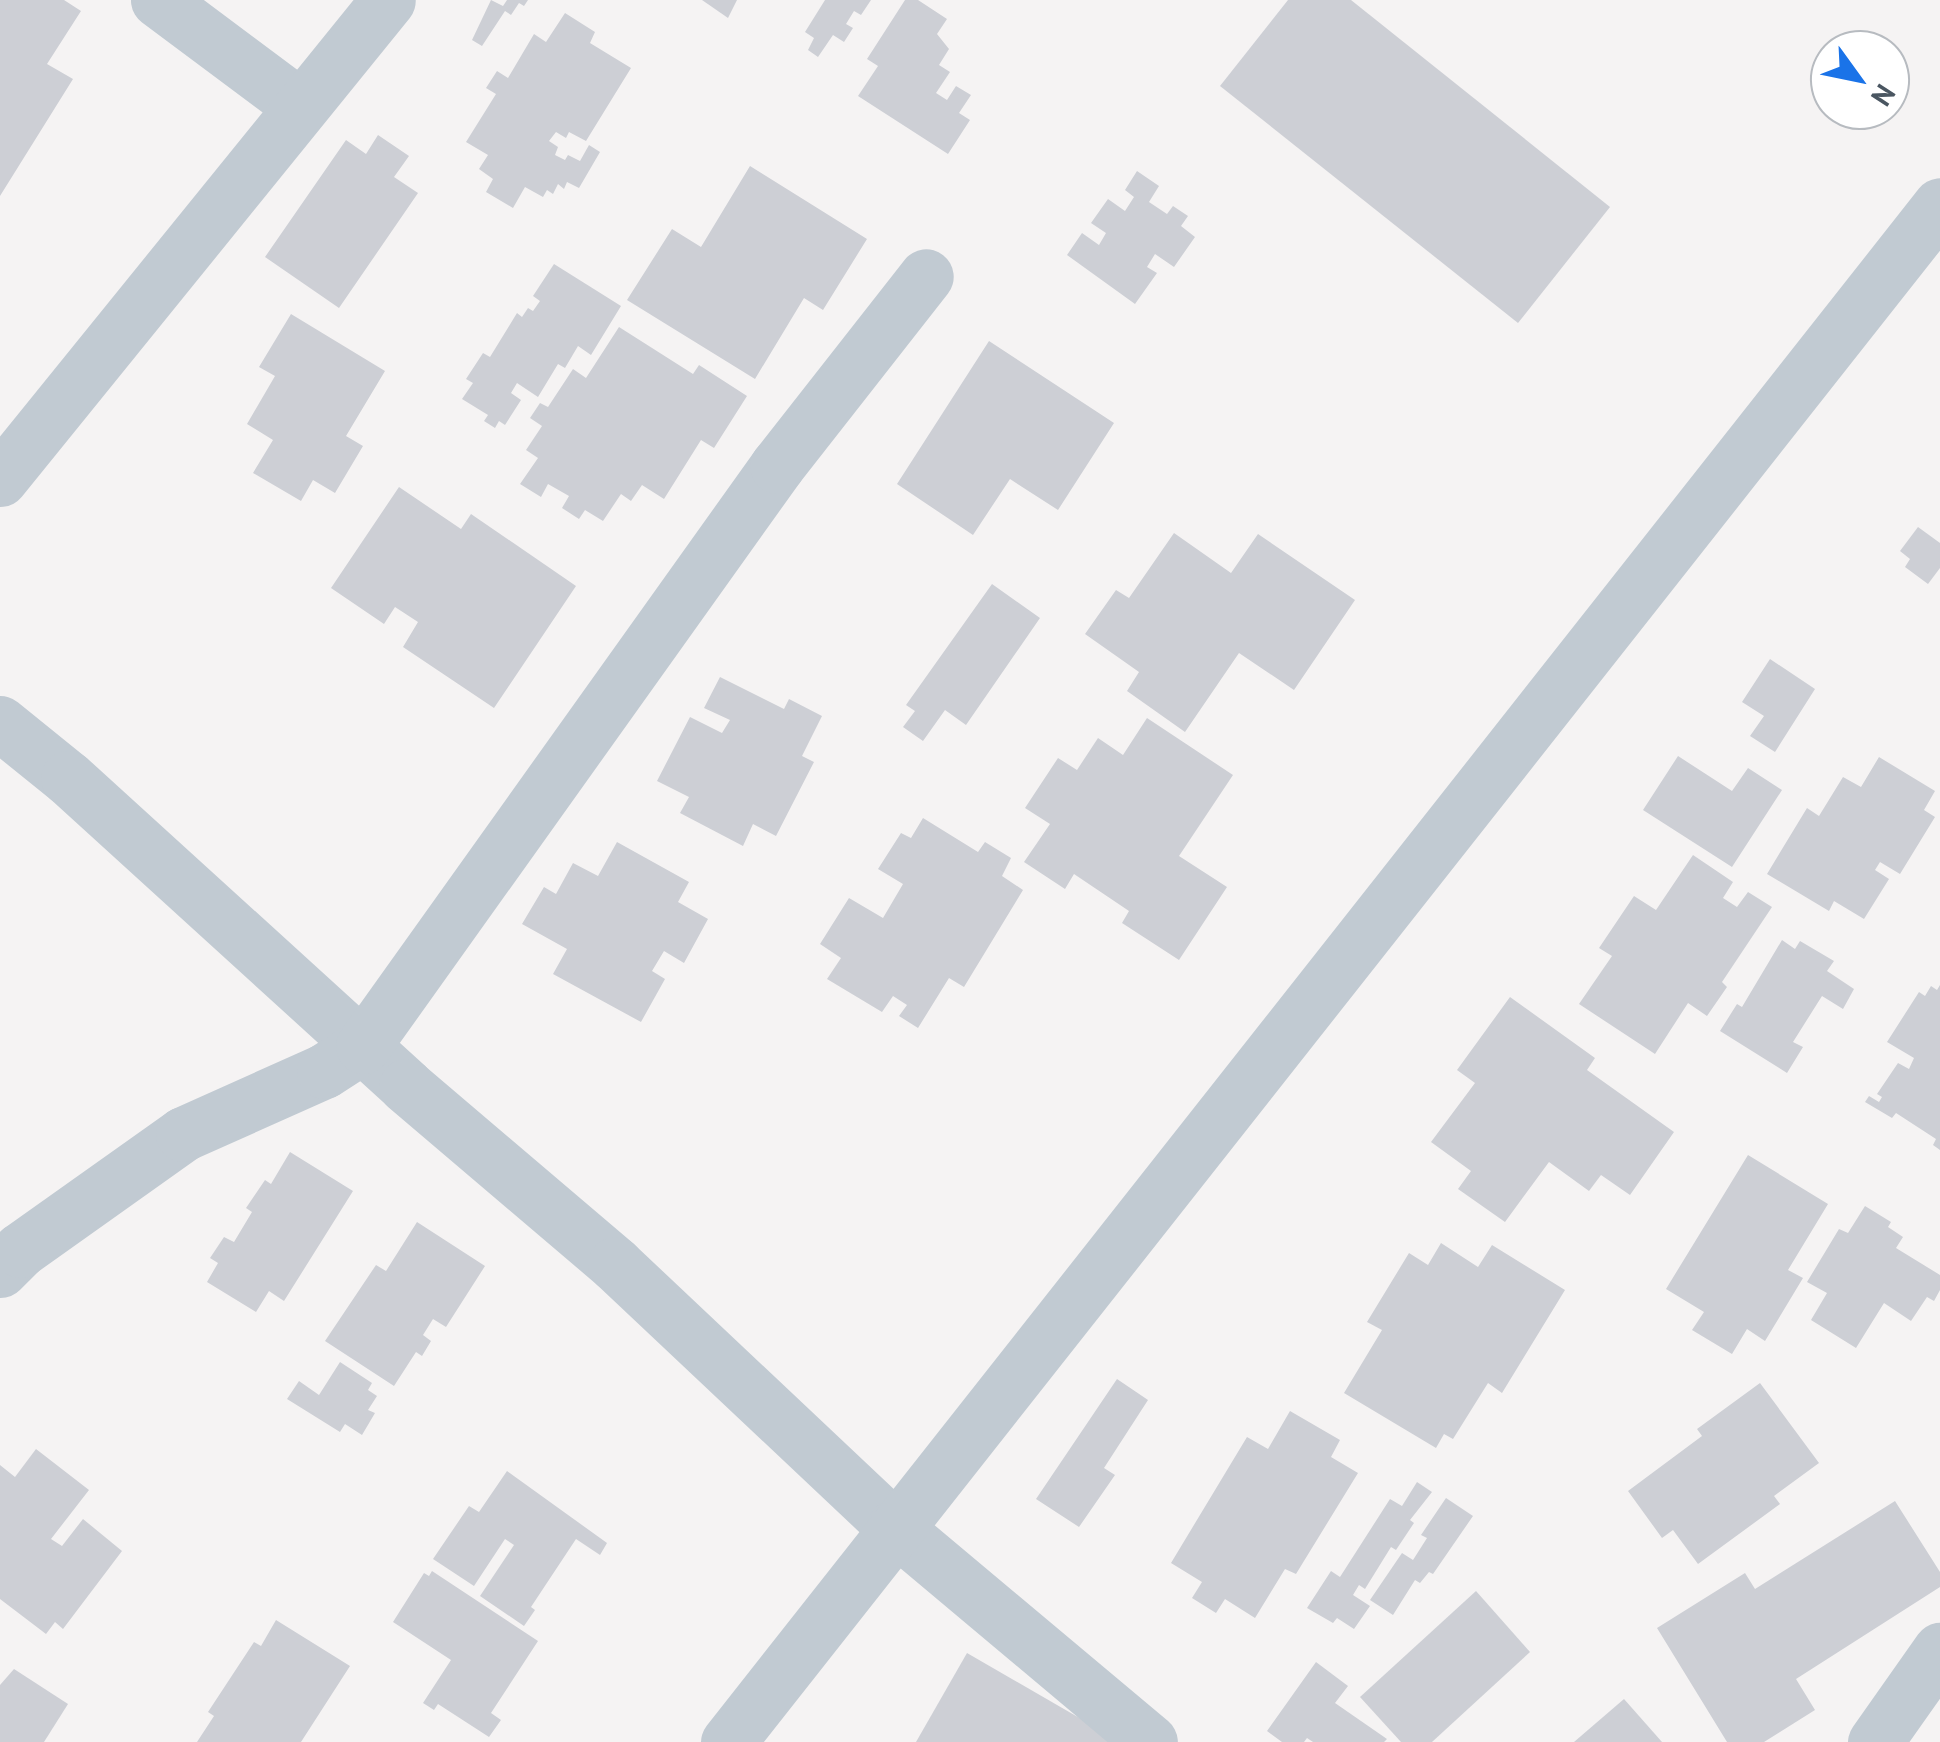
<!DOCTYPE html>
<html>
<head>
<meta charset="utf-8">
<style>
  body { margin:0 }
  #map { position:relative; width:1940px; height:1742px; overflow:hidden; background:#f5f3f3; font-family:"PT Sans",sans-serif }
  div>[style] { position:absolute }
  .building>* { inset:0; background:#cdcfd5 }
  .minor>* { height:55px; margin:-27.5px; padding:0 27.5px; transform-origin:27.5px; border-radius:27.5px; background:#c1cad2 }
  .tertiary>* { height:55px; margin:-27.5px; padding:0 27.5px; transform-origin:27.5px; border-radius:27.5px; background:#c1cad2 }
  span { translate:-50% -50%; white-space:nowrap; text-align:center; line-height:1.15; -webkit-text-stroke:9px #fff; paint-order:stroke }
  .north { position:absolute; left:1810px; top:30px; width:100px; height:100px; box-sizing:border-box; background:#fff; border:2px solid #b7bbc0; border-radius:50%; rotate:123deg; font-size:28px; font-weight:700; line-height:40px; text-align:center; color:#4a5661 }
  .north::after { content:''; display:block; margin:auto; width:35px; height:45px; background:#1a73e8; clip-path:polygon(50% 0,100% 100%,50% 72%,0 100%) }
</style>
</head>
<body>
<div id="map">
  <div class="building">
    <div style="clip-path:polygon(0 0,64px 0,81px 11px,47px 64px,73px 79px,0 196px)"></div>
    <div style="clip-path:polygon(491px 0,503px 6px,507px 0,528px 0,524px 6px,519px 3px,511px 15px,505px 11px,482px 46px,472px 40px)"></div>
    <div style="clip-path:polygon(702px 0,737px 0,728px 18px)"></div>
    <div style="clip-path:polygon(825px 0,871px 0,861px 15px,854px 11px,846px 24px,853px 28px,844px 42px,833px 35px,818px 57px,808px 50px,814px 38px,805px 32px)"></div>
    <div style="clip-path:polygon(905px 0,918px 0,947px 19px,937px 34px,949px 49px,939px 65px,950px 72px,936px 93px,947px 100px,956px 86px,971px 95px,959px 113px,970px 120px,948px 154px,858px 96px,878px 66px,867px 59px)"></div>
    <div style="clip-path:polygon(1288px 0,1351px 0,1610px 207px,1518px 323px,1220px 86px)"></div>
    <div style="clip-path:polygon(565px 13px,595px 32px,590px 43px,631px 68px,586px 141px,569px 132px,566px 138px,556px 132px,549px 141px,558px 147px,555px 155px,565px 160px,568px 155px,580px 161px,589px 145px,600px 152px,579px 188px,567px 182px,564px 189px,558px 184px,553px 194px,547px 190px,543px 197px,525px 187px,513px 208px,486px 192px,493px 179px,479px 169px,488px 155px,466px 142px,496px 94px,486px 88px,497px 71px,508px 78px,534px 34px,546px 42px)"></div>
    <div style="clip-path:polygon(378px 135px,409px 156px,394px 177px,418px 193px,339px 308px,265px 257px,346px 140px,366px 154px)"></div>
    <div style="clip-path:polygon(750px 166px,867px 239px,823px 310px,804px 298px,755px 379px,627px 300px,672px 229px,701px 247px)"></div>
    <div style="clip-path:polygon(1137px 171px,1159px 186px,1149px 202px,1167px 214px,1173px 206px,1188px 216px,1181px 226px,1195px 237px,1174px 267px,1155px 254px,1147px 267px,1157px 273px,1135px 304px,1067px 255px,1082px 233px,1099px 245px,1106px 233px,1091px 223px,1108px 199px,1125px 211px,1134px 197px,1125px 190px)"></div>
    <div style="clip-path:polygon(554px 264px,621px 306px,591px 355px,578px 346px,565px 368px,558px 364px,538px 397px,517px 383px,511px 393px,521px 400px,505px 425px,499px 421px,495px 428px,484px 421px,488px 415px,462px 399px,473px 383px,466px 379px,483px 353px,490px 357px,517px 313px,522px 317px,528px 308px,533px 311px,540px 301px,533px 296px)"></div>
    <div style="clip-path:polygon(291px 314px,385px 371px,346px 436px,363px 446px,335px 493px,313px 480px,301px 501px,253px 473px,273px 440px,247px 424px,275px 376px,259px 367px)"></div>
    <div style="clip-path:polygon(619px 327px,693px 374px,699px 365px,747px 396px,714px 448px,701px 440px,664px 499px,642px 485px,631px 501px,621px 494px,603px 521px,585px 510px,579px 519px,562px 508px,569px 496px,548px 484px,541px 497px,520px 484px,538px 458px,526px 450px,542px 426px,530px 418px,540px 403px,548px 407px,573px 369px,586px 378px)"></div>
    <div style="clip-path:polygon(989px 341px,1114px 423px,1058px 510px,1010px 479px,973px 535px,897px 484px)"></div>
    <div style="clip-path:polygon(399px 487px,461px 529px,471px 514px,576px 586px,494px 708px,403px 647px,418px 622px,395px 607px,384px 624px,331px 588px)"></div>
    <div style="clip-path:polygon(1918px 527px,1940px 543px,1940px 568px,1928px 584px,1905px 567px,1910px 559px,1900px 551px)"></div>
    <div style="clip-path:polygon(1174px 533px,1231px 573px,1258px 534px,1355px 600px,1294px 690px,1239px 653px,1185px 732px,1127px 691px,1139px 672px,1085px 634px,1116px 590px,1129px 598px)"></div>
    <div style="clip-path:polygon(992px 584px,1040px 618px,966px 725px,945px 710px,923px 741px,903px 727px,915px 711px,906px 705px)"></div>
    <div style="clip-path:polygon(1770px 659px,1815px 689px,1775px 752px,1750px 736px,1764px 716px,1742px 702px)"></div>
    <div style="clip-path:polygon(720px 677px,784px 709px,789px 699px,822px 716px,802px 756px,814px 762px,776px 836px,753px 824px,743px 846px,680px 813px,689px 797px,657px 781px,690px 717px,722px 733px,730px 720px,704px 708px)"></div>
    <div style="clip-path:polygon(1147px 718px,1233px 775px,1179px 856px,1227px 887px,1179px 960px,1122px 923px,1129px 911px,1074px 874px,1065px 889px,1024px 862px,1050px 824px,1025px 808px,1058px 758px,1077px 770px,1098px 738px,1123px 755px)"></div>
    <div style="clip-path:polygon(1678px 756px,1732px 791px,1748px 768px,1782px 790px,1732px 867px,1643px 810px)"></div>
    <div style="clip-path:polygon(1879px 757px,1935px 791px,1924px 810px,1935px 817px,1900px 874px,1880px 862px,1875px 870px,1889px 879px,1864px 919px,1834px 901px,1829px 911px,1767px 874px,1807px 808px,1819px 816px,1843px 777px,1861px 787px)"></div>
    <div style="clip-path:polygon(923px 818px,978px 852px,985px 842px,1011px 858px,1002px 876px,1023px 890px,964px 987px,949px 978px,918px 1028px,899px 1016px,907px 1005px,893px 996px,882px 1012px,827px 979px,841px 958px,820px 944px,849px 898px,883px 918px,903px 884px,878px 869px,901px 833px,911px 838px)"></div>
    <div style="clip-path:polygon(617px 842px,689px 882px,678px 902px,708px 919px,684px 963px,664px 951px,652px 971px,665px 979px,641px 1022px,553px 974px,567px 949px,522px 924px,544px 887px,556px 894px,573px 863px,598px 876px)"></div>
    <div style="clip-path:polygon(1693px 855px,1733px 882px,1723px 898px,1737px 907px,1748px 892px,1772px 907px,1722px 982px,1727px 987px,1707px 1016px,1688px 1003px,1655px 1054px,1579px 1004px,1612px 956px,1599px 948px,1634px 896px,1656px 910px)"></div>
    <div style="clip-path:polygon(1782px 940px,1795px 949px,1800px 941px,1834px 961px,1827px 971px,1854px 989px,1843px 1009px,1822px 996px,1793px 1042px,1803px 1047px,1787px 1073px,1720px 1031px,1737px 1004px,1742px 1007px)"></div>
    <div style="clip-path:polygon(1940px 985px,1940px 1150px,1933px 1145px,1936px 1139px,1896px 1113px,1892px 1118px,1865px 1102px,1869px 1096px,1879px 1102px,1882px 1097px,1877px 1094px,1898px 1063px,1909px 1069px,1914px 1058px,1887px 1042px,1919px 992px,1925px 996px,1931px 986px,1937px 990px)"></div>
    <div style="clip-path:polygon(1510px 997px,1595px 1058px,1587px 1070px,1674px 1132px,1630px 1195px,1601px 1175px,1589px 1191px,1549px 1162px,1505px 1222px,1458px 1189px,1471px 1171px,1431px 1142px,1475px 1083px,1457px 1070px)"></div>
    <div style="clip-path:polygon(290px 1152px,353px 1191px,284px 1301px,269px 1291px,256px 1312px,207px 1282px,218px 1263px,210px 1258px,224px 1237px,234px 1242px,252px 1212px,246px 1208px,265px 1180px,271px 1184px)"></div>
    <div style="clip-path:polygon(1748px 1155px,1828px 1204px,1788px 1270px,1803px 1278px,1765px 1341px,1747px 1329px,1732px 1354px,1692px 1330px,1704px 1312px,1666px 1289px)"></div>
    <div style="clip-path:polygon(1865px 1206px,1891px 1222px,1888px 1227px,1903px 1237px,1896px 1248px,1940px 1275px,1940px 1290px,1934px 1301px,1927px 1297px,1911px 1321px,1884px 1303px,1856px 1348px,1811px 1320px,1827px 1293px,1807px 1282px,1839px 1229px,1848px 1233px)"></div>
    <div style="clip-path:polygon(417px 1222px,485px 1266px,446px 1327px,433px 1319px,423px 1335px,431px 1341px,422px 1356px,416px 1352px,394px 1386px,325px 1341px,376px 1265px,386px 1271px)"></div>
    <div style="clip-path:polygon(1441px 1243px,1478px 1267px,1492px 1245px,1565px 1290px,1502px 1393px,1488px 1383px,1453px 1439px,1444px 1434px,1436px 1448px,1344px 1393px,1382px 1330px,1367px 1322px,1409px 1253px,1428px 1265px)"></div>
    <div style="clip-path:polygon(340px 1362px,372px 1383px,368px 1390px,377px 1396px,368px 1410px,375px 1413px,362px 1435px,345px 1424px,340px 1432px,287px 1399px,299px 1381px,319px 1395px)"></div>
    <div style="clip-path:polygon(1117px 1379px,1148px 1400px,1104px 1468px,1115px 1475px,1079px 1527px,1036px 1499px)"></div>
    <div style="clip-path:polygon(1760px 1383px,1819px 1463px,1774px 1496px,1780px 1504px,1698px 1564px,1673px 1530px,1662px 1538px,1628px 1491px,1702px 1436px,1697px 1429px)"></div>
    <div style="clip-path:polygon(1290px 1411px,1340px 1440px,1331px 1457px,1358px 1473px,1296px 1574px,1285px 1569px,1255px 1618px,1225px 1599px,1216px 1613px,1192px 1598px,1202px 1582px,1171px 1563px,1247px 1437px,1268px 1449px)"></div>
    <div style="clip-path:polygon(36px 1449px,89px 1490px,51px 1539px,62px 1546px,83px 1519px,122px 1551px,63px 1629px,55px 1622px,46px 1634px,0 1599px,0 1465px,15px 1477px)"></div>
    <div style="clip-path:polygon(507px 1471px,607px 1543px,600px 1555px,576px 1539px,531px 1607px,535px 1610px,524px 1626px,480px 1596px,514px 1545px,505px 1539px,474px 1586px,433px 1559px,469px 1506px,479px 1512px)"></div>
    <div style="clip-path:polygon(1417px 1482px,1432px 1492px,1410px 1520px,1414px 1523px,1396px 1550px,1391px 1547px,1365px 1589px,1359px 1585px,1353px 1595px,1370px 1606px,1354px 1629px,1337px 1618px,1333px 1623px,1307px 1608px,1331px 1571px,1340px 1577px,1390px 1499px,1402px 1506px)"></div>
    <div style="clip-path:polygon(1446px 1498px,1473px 1516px,1433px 1574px,1429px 1572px,1420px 1583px,1415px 1580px,1393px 1615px,1370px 1600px,1402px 1553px,1413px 1560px,1427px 1538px,1421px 1535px)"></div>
    <div style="clip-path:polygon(1895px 1501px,1940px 1572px,1940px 1587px,1796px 1679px,1815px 1710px,1764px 1742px,1727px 1742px,1657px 1628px,1745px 1573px,1755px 1589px)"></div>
    <div style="clip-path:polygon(432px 1571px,538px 1641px,491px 1713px,501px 1720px,489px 1737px,438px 1704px,434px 1710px,423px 1703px,451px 1660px,393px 1622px,424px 1573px,429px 1576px)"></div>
    <div style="clip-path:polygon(1476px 1591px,1530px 1652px,1432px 1742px,1401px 1742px,1360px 1697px)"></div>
    <div style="clip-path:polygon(276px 1620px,350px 1666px,301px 1742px,197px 1742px,214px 1716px,208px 1712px,254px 1642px,261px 1646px)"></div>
    <div style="clip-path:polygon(967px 1653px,1121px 1742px,916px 1742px)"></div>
    <div style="clip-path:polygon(1316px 1662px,1348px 1686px,1335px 1703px,1387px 1739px,1384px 1742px,1313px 1742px,1307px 1738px,1304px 1742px,1282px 1742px,1267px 1731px)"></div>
    <div style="clip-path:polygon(14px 1669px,68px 1704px,44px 1742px,0 1742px,0 1685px)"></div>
    <div style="clip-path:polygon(1624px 1699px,1662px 1742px,1574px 1742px)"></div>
  </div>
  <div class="minor">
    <div style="left:158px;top:0;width:176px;rotate:36.7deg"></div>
    <div style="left:0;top:479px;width:616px;rotate:-50.99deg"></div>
    <div style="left:0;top:723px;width:87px;rotate:39deg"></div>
    <div style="left:68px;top:778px;width:457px;rotate:42.3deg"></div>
    <div style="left:406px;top:1086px;width:275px;rotate:40.4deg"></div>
    <div style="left:615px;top:1264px;width:383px;rotate:43.3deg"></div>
    <div style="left:894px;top:1527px;width:334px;rotate:40deg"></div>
    <div style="left:0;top:1270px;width:28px;rotate:-45deg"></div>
    <div style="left:20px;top:1250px;width:200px;rotate:-35.4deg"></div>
    <div style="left:183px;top:1134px;width:154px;rotate:-24.1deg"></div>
    <div style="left:324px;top:1071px;width:46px;rotate:-32.7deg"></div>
    <div style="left:363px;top:1046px;width:713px;rotate:-54.48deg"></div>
    <div style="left:777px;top:466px;width:241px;rotate:-51.9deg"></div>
    <div style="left:1875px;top:1742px;width:113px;rotate:-54.8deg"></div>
  </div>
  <div class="tertiary">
    <div style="left:728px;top:1742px;width:1957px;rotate:-51.74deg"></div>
  </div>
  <div class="north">N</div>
</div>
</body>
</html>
